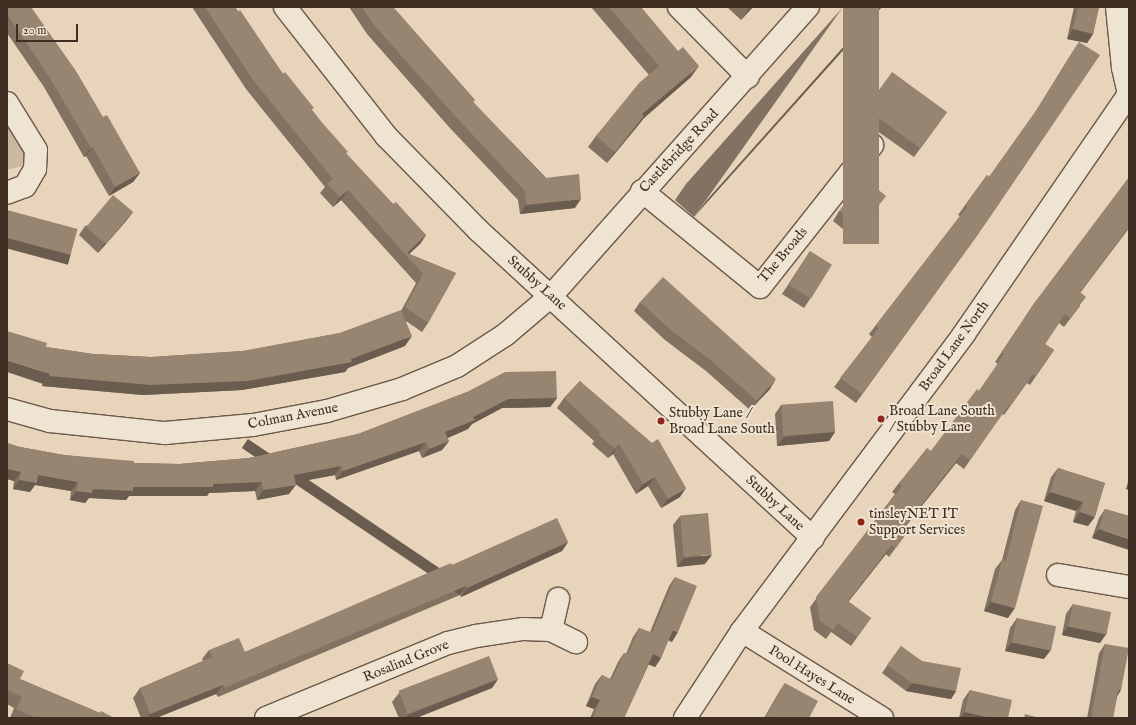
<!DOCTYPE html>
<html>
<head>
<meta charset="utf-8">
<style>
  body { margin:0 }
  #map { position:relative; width:1136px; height:725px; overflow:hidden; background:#e7d4ba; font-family:"IM FELL English",serif }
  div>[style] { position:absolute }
  .green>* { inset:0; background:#cbb8a0 }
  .roads { filter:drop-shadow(1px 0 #6a5848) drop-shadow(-1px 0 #6a5848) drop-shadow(0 1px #6a5848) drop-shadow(0 -1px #6a5848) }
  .minor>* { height:22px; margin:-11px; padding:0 11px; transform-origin:11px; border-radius:11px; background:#efe3d2 }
  .wall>* { inset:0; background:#827261 }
  .shaded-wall>* { inset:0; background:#6a5c4f; transform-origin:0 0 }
  .building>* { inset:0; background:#978471; transform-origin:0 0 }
  .dots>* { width:11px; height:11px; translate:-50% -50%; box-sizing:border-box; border:2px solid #efe3d2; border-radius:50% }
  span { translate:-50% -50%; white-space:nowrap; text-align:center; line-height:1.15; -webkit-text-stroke:4px #efe3d2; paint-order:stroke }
  .street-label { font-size:14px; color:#402e22 }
  .poi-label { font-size:14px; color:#402e22 }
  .left { translate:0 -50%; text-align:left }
  .frame { position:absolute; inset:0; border:8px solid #402e22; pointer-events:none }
  .scale { position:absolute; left:16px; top:24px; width:62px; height:18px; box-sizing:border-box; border:2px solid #402e22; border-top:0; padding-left:5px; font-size:12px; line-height:14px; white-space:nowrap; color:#402e22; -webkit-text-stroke:3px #efe3d2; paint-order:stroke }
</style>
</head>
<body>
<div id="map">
  <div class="green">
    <div style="clip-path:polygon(7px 115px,30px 152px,22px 166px,7px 170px)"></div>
  </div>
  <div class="roads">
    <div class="minor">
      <div style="left:285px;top:7px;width:164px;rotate:51.9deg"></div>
      <div style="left:386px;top:136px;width:132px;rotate:45.6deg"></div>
      <div style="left:478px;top:230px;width:455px;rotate:42.6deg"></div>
      <div style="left:679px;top:7px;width:98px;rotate:45.4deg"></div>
      <div style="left:1117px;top:7px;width:61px;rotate:84.4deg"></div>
      <div style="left:1123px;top:68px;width:28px;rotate:77deg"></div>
      <div style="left:7px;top:103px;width:55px;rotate:58.3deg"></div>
      <div style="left:36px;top:150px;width:19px;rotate:93deg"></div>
      <div style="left:35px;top:169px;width:20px;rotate:120deg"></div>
      <div style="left:25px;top:186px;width:19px;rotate:159deg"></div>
      <div style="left:642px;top:191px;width:152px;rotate:39.1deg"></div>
      <div style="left:760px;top:287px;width:181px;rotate:-51.7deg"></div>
      <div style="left:7px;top:409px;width:45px;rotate:15.6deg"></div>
      <div style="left:50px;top:421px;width:116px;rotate:6deg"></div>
      <div style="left:165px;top:433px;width:88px;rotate:-5.2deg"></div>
      <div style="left:253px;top:425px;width:75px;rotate:-10.7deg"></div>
      <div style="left:327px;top:411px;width:78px;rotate:-16.3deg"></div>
      <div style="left:402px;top:389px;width:60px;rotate:-22.7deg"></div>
      <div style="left:457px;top:366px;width:57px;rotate:-32.9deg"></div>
      <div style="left:505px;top:335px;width:60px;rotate:-40.3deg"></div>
      <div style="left:551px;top:296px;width:387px;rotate:-48.4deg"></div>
      <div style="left:1058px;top:575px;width:72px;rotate:9.6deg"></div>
      <div style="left:551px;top:630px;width:32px;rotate:-77deg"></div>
      <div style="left:742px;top:631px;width:165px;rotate:31.9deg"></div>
      <div style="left:266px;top:718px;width:197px;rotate:-22.4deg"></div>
      <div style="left:448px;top:643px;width:29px;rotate:-14deg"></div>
      <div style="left:476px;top:636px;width:48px;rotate:-8.5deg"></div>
      <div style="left:523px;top:629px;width:28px;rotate:2deg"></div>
      <div style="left:551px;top:630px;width:28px;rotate:26deg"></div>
      <div style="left:685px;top:718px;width:104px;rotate:-56.8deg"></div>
      <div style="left:742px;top:631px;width:371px;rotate:-53.2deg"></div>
      <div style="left:964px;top:334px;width:291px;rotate:-55.5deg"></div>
    </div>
  </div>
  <div class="wall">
    <div style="clip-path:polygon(7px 7px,103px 117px,140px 173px,133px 182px,109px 196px,86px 156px,84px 157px,44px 87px,7px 33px)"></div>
    <div style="clip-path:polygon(192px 7px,235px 7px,283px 74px,312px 110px,346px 154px,393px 204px,426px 235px,420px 244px,409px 254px,456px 273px,428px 323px,422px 332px,406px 321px,405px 346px,348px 368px,345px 372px,242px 390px,143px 395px,42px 386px,46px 347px,93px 354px,151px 357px,243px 351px,340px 333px,401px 311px,416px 283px,341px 200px,333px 207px,320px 193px,325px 187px,246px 89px)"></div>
    <div style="clip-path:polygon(349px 7px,393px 7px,475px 100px,473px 102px,575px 208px,520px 214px,518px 200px,449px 127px,367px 34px)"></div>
    <div style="clip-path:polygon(591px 7px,641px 7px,691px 77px,644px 118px,636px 128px,607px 163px,588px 147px,596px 136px,649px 75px)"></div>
    <div style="clip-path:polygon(727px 7px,753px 7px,741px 20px)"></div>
    <div style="clip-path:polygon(843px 7px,694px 217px,675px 200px,686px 184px)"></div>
    <div style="clip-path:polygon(1074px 7px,1099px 7px,1093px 34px,1087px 43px,1067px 39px)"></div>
    <div style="clip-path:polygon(1079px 42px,979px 233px,856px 403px,834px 387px,872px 337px,869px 334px,876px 325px,960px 216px,958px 215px,987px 175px,989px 177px,1034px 114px,1073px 51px)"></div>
    <div style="clip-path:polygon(863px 107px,947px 112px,914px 157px,856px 116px)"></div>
    <div style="clip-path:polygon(879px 205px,853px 237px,833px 221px,839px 211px)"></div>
    <div style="clip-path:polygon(133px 212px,126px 221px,98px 253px,79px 235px,85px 226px)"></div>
    <div style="clip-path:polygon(1129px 228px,1080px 292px,1080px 306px,1064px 327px,1059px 323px,1045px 344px,1054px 350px,1030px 385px,1027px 383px,1004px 415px,1002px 414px,964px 469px,956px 463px,904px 528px,908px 531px,889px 557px,886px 554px,848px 602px,871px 618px,851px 646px,831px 632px,826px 639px,814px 630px,810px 607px,895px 494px,892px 492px,899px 483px,931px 451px,979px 391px,998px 364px,995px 362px,1035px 302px)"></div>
    <div style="clip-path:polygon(810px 251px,810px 299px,804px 308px,782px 294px)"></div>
    <div style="clip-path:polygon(640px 302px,770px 389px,750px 410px,706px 371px,665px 340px,634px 311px)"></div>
    <div style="clip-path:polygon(580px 381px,680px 497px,661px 508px,648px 486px,636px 494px,613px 454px,608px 458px,592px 444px,594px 441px,557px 408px,564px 398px)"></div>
    <div style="clip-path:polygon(467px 392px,557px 398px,550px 407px,502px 408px,472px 424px,468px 429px,447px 438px,449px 441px,442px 450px,422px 458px,419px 451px,336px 480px,335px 475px,296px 482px,289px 494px,257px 500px,255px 491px,209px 493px,207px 496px,129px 496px,126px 500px,89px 498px,85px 503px,70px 500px,71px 491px,35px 485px,30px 492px,13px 489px,14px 481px,7px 479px,7px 443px,20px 447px,64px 455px,134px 463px,179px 464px,249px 458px,358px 434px)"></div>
    <div style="clip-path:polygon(781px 405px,835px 432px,829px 441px,777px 446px,775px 414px)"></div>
    <div style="clip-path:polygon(1058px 468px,1105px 483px,1088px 526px,1073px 522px,1076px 511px,1044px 501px,1051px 477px)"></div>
    <div style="clip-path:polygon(1129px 478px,1129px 490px,1126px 489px)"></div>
    <div style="clip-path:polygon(1021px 500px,1008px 618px,984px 611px,995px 569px,1002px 560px,1015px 510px)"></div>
    <div style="clip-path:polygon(1105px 509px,1129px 516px,1092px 538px,1099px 518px)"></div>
    <div style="clip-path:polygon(680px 516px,705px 564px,677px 567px,673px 525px)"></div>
    <div style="clip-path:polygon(568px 542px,562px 551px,461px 597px,460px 595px,218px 697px,216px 694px,156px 718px,141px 718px,133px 698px,140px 688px,203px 661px,202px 659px,209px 650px,245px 652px,452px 565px)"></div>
    <div style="clip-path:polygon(675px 577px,672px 642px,668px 640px,661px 658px,655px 667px,649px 664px,624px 718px,590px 718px,594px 709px,586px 706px,595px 684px,602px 675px,610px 679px,618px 662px,624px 653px,626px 654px,633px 637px,639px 628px,650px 632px,669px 586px)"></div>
    <div style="clip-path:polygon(1073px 604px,1100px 643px,1062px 635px,1066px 614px)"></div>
    <div style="clip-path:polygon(1017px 618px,1044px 659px,1005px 651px,1010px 628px)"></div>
    <div style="clip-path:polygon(1105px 644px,1117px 697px,1113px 718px,1087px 718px,1099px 653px)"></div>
    <div style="clip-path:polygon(901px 646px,956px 691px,951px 699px,906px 691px,882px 673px)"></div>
    <div style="clip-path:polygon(7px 663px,20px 679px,100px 713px,114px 718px,10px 718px,14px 708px,7px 704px)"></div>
    <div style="clip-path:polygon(498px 679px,492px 688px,416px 718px,399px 718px,392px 702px,399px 693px)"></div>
    <div style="clip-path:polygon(785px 683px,809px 718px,764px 718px,779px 692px)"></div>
    <div style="clip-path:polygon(970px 690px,1008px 718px,959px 718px,963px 700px)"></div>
  </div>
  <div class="shaded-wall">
    <div style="clip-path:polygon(750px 7px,753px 7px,741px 20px)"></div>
    <div style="clip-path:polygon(879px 7px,882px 7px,694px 217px,706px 201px)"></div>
    <div style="clip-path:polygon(1073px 29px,1093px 34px,1087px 43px,1067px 39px)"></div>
    <div style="clip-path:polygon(699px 66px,691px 77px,644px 118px,636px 128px,607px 163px,642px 114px)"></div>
    <div style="clip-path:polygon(93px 147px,86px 156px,84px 157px,91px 148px)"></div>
    <div style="clip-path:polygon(140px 173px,133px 182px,109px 196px,115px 187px)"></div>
    <div style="clip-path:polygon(348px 190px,341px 200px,333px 207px,340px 197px)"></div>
    <div style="clip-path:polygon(886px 196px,879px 205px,853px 237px,859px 228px)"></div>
    <div style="clip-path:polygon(581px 199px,575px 208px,520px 214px,526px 205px)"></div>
    <div style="clip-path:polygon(133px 212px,126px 221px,98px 253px,105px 243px)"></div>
    <div style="clip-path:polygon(1129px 227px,1129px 228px,1074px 301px,1080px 292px)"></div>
    <div style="clip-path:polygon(426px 235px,420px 244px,407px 256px,407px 253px)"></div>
    <div style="left:7px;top:237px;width:66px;height:11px;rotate:15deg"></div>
    <div style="clip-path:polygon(412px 336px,405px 346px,348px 368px,345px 372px,242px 390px,143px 395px,42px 386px,49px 376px,351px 359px)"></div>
    <div style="clip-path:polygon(7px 360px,50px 374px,43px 384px,7px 372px)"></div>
    <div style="clip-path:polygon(776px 379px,770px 389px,750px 410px,757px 401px)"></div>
    <div style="clip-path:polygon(557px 398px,550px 407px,502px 408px,472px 424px,468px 429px,439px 442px,445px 432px,508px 399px)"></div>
    <div style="clip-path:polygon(835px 432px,829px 441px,777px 446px,784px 437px)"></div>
    <div style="clip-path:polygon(449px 441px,442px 450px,422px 458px,429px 449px)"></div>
    <div style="clip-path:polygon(426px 442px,419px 451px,336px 480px,343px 471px)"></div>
    <div style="clip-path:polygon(619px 444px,613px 454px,608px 458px,615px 449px)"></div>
    <div style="clip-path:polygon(962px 454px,956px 463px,897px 537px,904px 527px)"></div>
    <div style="clip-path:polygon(341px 466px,335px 475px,288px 484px,294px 475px)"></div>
    <div style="clip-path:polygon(7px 469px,21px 472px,14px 481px,7px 479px)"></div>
    <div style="clip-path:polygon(38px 475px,78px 482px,71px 491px,35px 485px,30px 492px,13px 489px,19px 480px)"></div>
    <div style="clip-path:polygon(655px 477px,648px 486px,636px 494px,643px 484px)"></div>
    <div style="clip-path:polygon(262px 482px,255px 491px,209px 493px,207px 496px,129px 496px,126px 500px,89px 498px,85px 503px,70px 500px,76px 491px,93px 489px,213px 484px)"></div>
    <div style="clip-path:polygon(1129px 484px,1129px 490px,1126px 489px)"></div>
    <div style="clip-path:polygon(296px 485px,289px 494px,257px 500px,263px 490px)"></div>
    <div style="clip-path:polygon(686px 488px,680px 497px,661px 508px,668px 499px)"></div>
    <div style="clip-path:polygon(1050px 492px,1083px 502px,1076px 511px,1044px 501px)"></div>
    <div style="clip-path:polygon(1080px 512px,1095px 517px,1088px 526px,1073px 522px)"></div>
    <div style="clip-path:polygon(1099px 529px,1129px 539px,1129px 550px,1092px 538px)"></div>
    <div style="clip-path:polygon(568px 542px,562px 551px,461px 597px,467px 588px)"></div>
    <div style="clip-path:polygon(892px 545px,886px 554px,841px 611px,848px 601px)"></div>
    <div style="clip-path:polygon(712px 555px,705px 564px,677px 567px,684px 558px)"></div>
    <div style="left:466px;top:586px;width:11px;height:263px;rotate:124deg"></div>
    <div style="clip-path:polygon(991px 602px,1015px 608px,1008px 618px,984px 611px)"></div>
    <div style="clip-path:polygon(1068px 626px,1107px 633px,1100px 643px,1062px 635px)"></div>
    <div style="clip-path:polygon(673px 630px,678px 632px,672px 642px,666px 639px)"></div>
    <div style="clip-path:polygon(1012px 642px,1051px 650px,1044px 659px,1005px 651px)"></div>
    <div style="clip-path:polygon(653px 654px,661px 658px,655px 667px,647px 664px)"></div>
    <div style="clip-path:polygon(498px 679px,492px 688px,416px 718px,405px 718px,408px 715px)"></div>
    <div style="clip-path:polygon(912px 683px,956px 691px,951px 699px,906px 691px)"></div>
    <div style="clip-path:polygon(223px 685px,216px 694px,156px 718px,147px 718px,150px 714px)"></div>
    <div style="clip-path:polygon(1118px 690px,1121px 690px,1115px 700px)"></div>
    <div style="clip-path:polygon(592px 697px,600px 700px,594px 709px,586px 706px)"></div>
    <div style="clip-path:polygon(965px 712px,991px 718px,960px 718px)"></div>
  </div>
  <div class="building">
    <div style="clip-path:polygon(7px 7px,31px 7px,76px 71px,103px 117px,107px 115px,140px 173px,115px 187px,93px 147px,91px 148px,50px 78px,7px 14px)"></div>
    <div style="clip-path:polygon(205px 7px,235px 7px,238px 12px,240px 10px,283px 74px,285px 72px,314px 108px,311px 110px,348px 152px,346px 153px,393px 204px,396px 202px,426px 235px,407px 253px,456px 273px,428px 323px,405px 307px,423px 274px,348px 190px,340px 197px,327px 184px,333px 179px,253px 80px)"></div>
    <div style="clip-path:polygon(362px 7px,393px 7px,475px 100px,473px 102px,545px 178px,579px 174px,581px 199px,526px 205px,525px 191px,456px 117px,374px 25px)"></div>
    <div style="clip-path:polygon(609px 7px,641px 7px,678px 51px,683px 47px,699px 66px,642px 114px,644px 116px,615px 152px,596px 136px,639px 83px,659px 66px)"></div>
    <div style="left:843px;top:7px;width:36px;height:237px"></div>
    <div style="clip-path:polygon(1078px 7px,1099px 7px,1093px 34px,1073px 29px)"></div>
    <div style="clip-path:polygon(1079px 42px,1100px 55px,986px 223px,862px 394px,840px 378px,879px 328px,876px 325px,967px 207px,965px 205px,987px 175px,989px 177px,1040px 105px)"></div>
    <div style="left:892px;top:72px;width:68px;height:45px;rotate:36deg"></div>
    <div style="clip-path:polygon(1129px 177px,1129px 227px,1080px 292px,1086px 297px,1070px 318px,1065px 314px,1045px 344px,1054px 350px,1036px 376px,1033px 374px,1010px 406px,1009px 405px,970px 460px,962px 454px,904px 527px,908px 531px,896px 548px,892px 545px,848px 601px,871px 618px,857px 637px,838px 623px,833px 630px,820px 621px,816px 597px,902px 486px,899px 483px,927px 448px,931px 451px,977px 389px,979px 391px,1004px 354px,1002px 353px,1035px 302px)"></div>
    <div style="left:865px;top:179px;width:27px;height:41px;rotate:39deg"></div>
    <div style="left:113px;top:195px;width:26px;height:42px;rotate:40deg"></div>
    <div style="left:7px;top:210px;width:73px;height:27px;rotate:15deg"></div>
    <div style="left:810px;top:251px;width:26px;height:40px;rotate:32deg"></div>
    <div style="clip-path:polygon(663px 277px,776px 379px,757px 401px,713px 362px,672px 331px,640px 302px)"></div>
    <div style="clip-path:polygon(401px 310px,412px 336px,351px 359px,352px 362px,248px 381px,150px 385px,49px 376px,50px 374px,7px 360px,7px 331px,47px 343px,46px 347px,93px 354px,151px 357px,243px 351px,340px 333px)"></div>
    <div style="clip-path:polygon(556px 371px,557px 398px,508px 399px,473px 417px,475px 420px,445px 432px,449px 441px,429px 449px,426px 442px,343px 471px,341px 466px,294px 475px,296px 485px,263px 490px,262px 482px,213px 484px,213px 487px,133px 487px,133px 491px,93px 489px,92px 493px,76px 491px,78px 482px,38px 475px,37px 483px,19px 480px,21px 472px,7px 469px,7px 443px,20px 447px,64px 455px,134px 461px,134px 463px,179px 464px,249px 458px,358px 434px,467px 392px,505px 372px)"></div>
    <div style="clip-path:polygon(580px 381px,652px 443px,658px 439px,686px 488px,668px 499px,655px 477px,643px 484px,619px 444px,615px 449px,598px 434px,600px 432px,564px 398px)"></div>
    <div style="left:833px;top:401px;width:31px;height:52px;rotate:86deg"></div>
    <div style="clip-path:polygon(1058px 468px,1105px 483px,1095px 517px,1080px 512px,1083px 502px,1050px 492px)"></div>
    <div style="clip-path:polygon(1021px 500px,1043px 506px,1015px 608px,991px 602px,1002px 560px,1006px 561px)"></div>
    <div style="clip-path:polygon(1105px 509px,1129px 516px,1129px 539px,1099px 529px)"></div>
    <div style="left:708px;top:513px;width:42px;height:28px;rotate:85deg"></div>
    <div style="clip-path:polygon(557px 518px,568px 542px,467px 588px,466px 586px,224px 688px,223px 685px,150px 714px,140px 688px,212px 657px,209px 650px,239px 638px,245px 652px,451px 563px,452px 565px)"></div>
    <div style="clip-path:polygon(675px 577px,697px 586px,678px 632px,673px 630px,661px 658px,653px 654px,624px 718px,593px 718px,600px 700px,592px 697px,602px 675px,612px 680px,624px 653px,628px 654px,639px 628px,652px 633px)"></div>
    <div style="left:1073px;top:604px;width:39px;height:23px;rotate:12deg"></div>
    <div style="left:1017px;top:618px;width:40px;height:25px;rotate:12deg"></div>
    <div style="clip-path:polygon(1105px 644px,1129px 648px,1121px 690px,1118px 690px,1113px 718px,1091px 718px)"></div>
    <div style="clip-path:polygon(901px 646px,922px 661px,961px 668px,956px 691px,912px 683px,887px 665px)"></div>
    <div style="left:489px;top:656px;width:25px;height:97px;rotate:69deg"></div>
    <div style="clip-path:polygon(7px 663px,24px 671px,20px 679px,100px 713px,101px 711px,114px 718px,36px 718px,16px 709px,22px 697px,7px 690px)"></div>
    <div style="clip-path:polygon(785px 683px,818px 701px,809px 718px,765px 718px)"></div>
    <div style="clip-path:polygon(970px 690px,1012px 700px,1008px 718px,991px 718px,965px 712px)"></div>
    <div style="clip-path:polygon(1025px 714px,1039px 718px,1024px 718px)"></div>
  </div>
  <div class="dots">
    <div style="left:881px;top:419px;background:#8f2418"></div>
    <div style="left:661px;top:421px;background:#8f2418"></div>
    <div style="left:861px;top:522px;background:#8f2418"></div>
  </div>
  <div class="street-label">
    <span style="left:679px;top:151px;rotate:-47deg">Castlebridge Road</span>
    <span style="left:783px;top:255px;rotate:-50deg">The Broads</span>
    <span style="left:537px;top:283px;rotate:42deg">Stubby Lane</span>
    <span style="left:954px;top:346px;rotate:-54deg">Broad Lane North</span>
    <span style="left:293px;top:416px;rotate:-11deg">Colman Avenue</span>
    <span style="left:775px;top:503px;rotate:43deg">Stubby Lane</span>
    <span style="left:406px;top:661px;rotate:-22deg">Rosalind Grove</span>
    <span style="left:812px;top:675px;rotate:32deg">Pool Hayes Lane</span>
  </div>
  <div class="poi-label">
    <span class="left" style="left:889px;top:419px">Broad Lane South<br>/ Stubby Lane</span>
    <span class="left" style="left:669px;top:421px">Stubby Lane /<br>Broad Lane South</span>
    <span class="left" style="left:869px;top:522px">tinsleyNET IT<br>Support Services</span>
  </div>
  <div class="frame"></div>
  <div class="scale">20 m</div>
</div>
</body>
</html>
